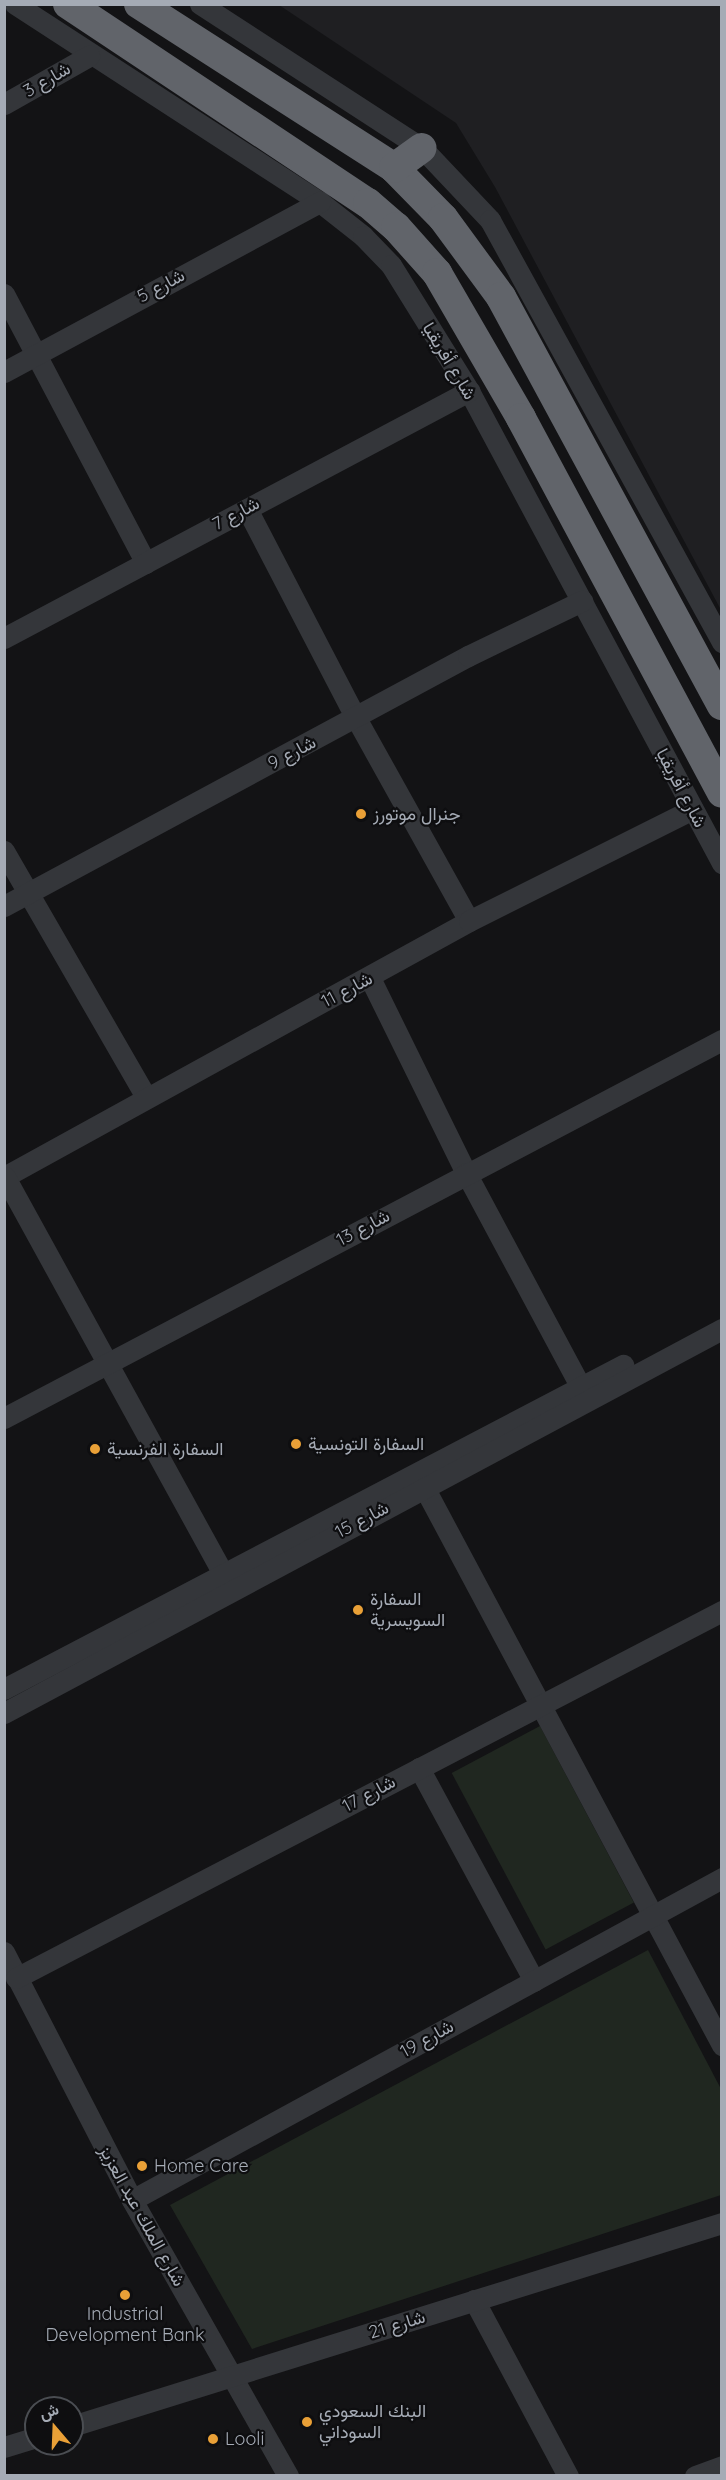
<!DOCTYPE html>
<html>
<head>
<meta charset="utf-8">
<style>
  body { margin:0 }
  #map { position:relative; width:726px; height:2480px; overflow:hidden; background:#131315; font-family:Quicksand,Vazirmatn,sans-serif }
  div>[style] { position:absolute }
  .built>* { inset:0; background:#1f1f22 }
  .green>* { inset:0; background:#202720; transform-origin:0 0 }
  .minor>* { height:21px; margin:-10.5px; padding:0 10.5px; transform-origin:10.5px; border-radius:10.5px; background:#34363a }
  .highway>* { height:30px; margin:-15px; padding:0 15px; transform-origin:15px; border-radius:15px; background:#61646a }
  .dots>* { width:16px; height:16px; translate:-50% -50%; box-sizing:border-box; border:3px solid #0e0e10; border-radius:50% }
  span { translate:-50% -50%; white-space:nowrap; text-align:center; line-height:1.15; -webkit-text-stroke:4.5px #0e0e10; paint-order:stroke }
  .street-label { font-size:18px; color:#a5abb5 }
  .poi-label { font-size:18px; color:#a5abb5 }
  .left { translate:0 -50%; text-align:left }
  .frame { position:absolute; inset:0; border:6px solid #a5abb5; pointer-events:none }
  .north { position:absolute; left:24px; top:2396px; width:60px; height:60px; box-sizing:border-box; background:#0e0e10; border:2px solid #4a4d52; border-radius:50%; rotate:341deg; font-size:16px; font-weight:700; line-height:24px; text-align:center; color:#a5abb5 }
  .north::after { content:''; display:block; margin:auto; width:21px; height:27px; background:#e9a037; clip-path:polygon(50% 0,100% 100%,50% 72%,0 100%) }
</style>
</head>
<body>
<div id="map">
  <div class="built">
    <div style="clip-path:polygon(279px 5px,721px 5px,721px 610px,495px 187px,456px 123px)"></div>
  </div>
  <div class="green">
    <div style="left:540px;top:1726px;width:200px;height:100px;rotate:62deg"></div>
    <div style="clip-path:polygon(648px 1950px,721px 2089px,721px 2195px,252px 2349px,170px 2205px)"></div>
  </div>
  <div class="minor">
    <div style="left:15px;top:4px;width:364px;rotate:33deg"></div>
    <div style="left:320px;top:202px;width:55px;rotate:38.3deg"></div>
    <div style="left:363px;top:236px;width:40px;rotate:46deg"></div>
    <div style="left:391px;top:265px;width:148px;rotate:58.2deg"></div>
    <div style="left:469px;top:391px;width:536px;rotate:61.81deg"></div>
    <div style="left:200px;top:4px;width:265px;rotate:33deg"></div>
    <div style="left:422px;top:148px;width:99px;rotate:46.6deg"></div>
    <div style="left:490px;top:220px;width:482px;rotate:61.2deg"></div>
    <div style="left:4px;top:104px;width:98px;rotate:-29.5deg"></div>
    <div style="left:4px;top:294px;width:304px;rotate:62.2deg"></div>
    <div style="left:4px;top:372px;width:359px;rotate:-28.3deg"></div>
    <div style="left:247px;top:509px;width:236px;rotate:62.5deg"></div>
    <div style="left:356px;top:718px;width:232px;rotate:60.9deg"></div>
    <div style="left:4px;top:638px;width:527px;rotate:-27.98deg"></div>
    <div style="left:4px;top:851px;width:284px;rotate:60deg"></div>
    <div style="left:4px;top:906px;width:527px;rotate:-28.32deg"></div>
    <div style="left:468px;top:656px;width:127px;rotate:-25.8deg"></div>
    <div style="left:370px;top:978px;width:217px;rotate:63.8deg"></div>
    <div style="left:466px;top:1173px;width:242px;rotate:61.8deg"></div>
    <div style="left:4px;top:1177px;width:531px;rotate:-28.83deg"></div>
    <div style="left:469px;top:921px;width:250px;rotate:-26.6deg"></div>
    <div style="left:5px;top:1177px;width:468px;rotate:61.2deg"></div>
    <div style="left:4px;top:1418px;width:811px;rotate:-27.77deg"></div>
    <div style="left:424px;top:1487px;width:633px;rotate:61.9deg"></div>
    <div style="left:4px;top:1689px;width:699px;rotate:-27.63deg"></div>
    <div style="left:4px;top:1713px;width:814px;rotate:-28.14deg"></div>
    <div style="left:419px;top:1768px;width:242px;rotate:61.6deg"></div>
    <div style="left:4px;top:1952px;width:279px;rotate:62.7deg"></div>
    <div style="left:132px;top:2200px;width:317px;rotate:60.5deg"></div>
    <div style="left:16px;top:1978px;width:796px;rotate:-27.47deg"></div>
    <div style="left:132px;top:2200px;width:672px;rotate:-28.62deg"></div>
    <div style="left:474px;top:2300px;width:200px;rotate:61.9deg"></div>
    <div style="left:72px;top:2426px;width:681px;rotate:-17.34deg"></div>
    <div style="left:4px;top:2447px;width:34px;rotate:-17deg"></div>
    <div style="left:695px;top:2476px;width:29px;rotate:-20deg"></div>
  </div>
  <div class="highway">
    <div style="left:68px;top:4px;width:360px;rotate:33.6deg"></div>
    <div style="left:368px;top:203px;width:37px;rotate:41deg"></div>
    <div style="left:396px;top:227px;width:62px;rotate:48.3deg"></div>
    <div style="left:437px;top:273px;width:168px;rotate:59.9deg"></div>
    <div style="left:521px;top:418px;width:425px;rotate:61.8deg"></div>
    <div style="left:139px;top:4px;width:303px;rotate:32.7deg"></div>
    <div style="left:394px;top:168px;width:70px;rotate:45.6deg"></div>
    <div style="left:443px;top:218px;width:98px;rotate:53.7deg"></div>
    <div style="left:501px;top:297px;width:464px;rotate:61.6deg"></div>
    <div style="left:394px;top:168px;width:34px;rotate:-36deg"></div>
  </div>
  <div class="dots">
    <div style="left:361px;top:814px;background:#e9a037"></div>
    <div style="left:296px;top:1444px;background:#e9a037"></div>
    <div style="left:95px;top:1449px;background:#e9a037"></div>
    <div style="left:358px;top:1610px;background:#e9a037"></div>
    <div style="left:142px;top:2166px;background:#e9a037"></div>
    <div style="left:125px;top:2295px;background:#e9a037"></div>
    <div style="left:307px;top:2422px;background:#e9a037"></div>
    <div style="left:213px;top:2439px;background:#e9a037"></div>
  </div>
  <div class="street-label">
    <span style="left:47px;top:80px;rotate:-30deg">شارع 3</span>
    <span style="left:161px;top:286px;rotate:-28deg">شارع 5</span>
    <span style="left:449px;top:361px;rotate:59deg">شارع أفريقيا</span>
    <span style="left:236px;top:514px;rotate:-28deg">شارع 7</span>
    <span style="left:292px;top:753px;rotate:-28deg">شارع 9</span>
    <span style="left:681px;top:788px;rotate:62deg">شارع أفريقيا</span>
    <span style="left:347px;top:990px;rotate:-28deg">شارع 11</span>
    <span style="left:363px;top:1228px;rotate:-28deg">شارع 13</span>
    <span style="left:362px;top:1520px;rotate:-28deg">شارع 15</span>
    <span style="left:369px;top:1794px;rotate:-28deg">شارع 17</span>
    <span style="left:427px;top:2039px;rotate:-29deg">شارع 19</span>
    <span style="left:142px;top:2216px;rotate:61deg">شارع الملك عبد العزيز</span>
    <span style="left:397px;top:2325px;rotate:-17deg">شارع 21</span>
  </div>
  <div class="poi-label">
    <span class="left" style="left:373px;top:814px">جنرال موتورز</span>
    <span class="left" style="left:308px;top:1444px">السفارة التونسية</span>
    <span class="left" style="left:107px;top:1449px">السفارة الفرنسية</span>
    <span class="left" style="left:370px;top:1610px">السفارة<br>السويسرية</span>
    <span class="left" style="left:154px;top:2166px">Home Care</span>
    <span style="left:125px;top:2325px">Industrial<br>Development Bank</span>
    <span class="left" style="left:319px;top:2422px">البنك السعودي<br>السوداني</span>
    <span class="left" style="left:225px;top:2439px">Looli</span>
  </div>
  <div class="frame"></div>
  <div class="north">ش</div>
</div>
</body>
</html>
